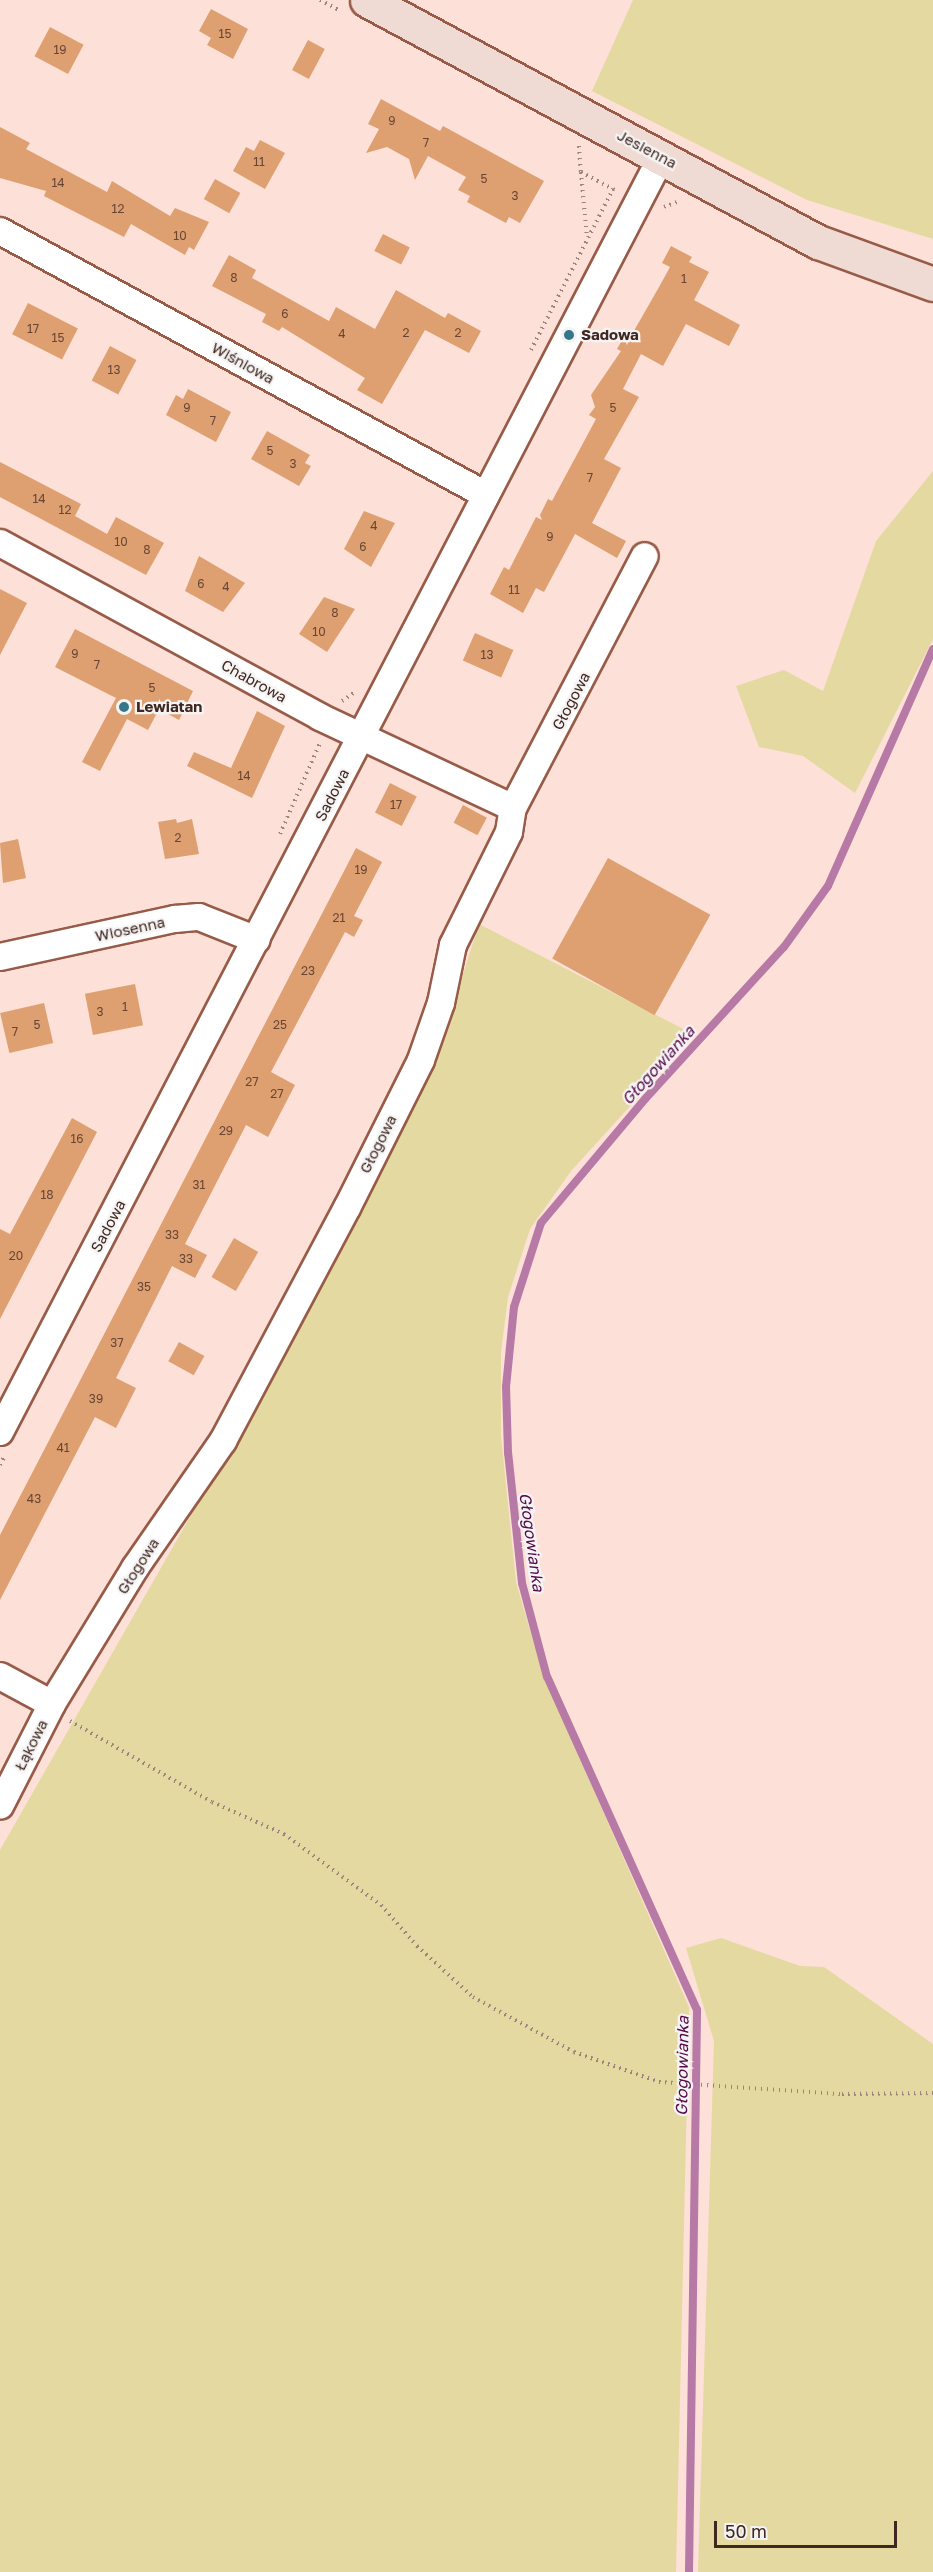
<!DOCTYPE html>
<html>
<head>
<meta charset="utf-8">
<style>
  body { margin:0 }
  #map { position:relative; width:933px; height:2572px; overflow:hidden; background:#fde0d7; font-family:"Golos Text",sans-serif }
  div>[style] { position:absolute }
  .green>* { inset:0; background:#e4d9a0 }
  .stream>* { height:8px; margin:-4px; padding:0 4px; transform-origin:4px; border-radius:4px; background:#b779a5 }
  .building>* { inset:0; background:#dea071; transform-origin:0 0 }
  .path>* { height:4px; margin-top:-2px; transform-origin:0; background:repeating-linear-gradient(90deg,#9e837a 0 1.5px,transparent 0 6px) }
  .roads { filter:drop-shadow(2px 0 #975b48) drop-shadow(-2px 0 #975b48) drop-shadow(0 2px #975b48) drop-shadow(0 -2px #975b48) }
  .street>* { height:26px; margin:-13px; padding:0 13px; transform-origin:13px; border-radius:13px; background:#fff }
  .secondary>* { height:33px; margin:-16.5px; padding:0 16.5px; transform-origin:16.5px; border-radius:16.5px; background:#f0dbd4 }
  .dots>* { width:16px; height:16px; translate:-50% -50%; box-sizing:border-box; border:3px solid #f4f4f4; border-radius:50% }
  span { translate:-50% -50%; white-space:nowrap; text-align:center; line-height:1.15; -webkit-text-stroke:4.5px #f4f4f4; paint-order:stroke }
  .number-label { font-size:12px; color:#684534 }
  .number-label span { -webkit-text-stroke-width:0 }
  .street-label { font-size:15px; color:#41271f }
  .poi-label { font-size:15px; color:#41271f; font-weight:700 }
  .left { translate:0 -50%; text-align:left }
  .water-label { font-size:16px; color:#560847; font-style:italic }
  .scale { position:absolute; left:714px; top:2521px; width:183px; height:27px; box-sizing:border-box; border:3px solid #41271f; border-top:0; padding-left:8px; font-size:18px; line-height:21px; white-space:nowrap; color:#41271f; -webkit-text-stroke:4px #f4f4f4; paint-order:stroke }
</style>
</head>
<body>
<div id="map">
  <div class="green">
    <div style="clip-path:polygon(633px 0,933px 0,933px 239px,807px 200px,592px 91px)"></div>
    <div style="clip-path:polygon(933px 471px,933px 639px,855px 793px,803px 756px,759px 747px,736px 686px,784px 670px,823px 691px,876px 541px)"></div>
    <div style="clip-path:polygon(479px 924px,695px 1035px,571px 1171px,530px 1229px,508px 1297px,501px 1352px,501px 1436px,516px 1582px,543px 1675px,689px 2007px,676px 2572px,0 2572px,0 1850px,239px 1431px,449px 1018px)"></div>
    <div style="clip-path:polygon(721px 1938px,800px 1966px,824px 1967px,933px 2044px,933px 2572px,698px 2572px,714px 2041px,686px 1948px)"></div>
  </div>
  <div class="stream">
    <div style="left:689px;top:2572px;width:562px;rotate:-89.18deg"></div>
    <div style="left:697px;top:2010px;width:365px;rotate:-114.2deg"></div>
    <div style="left:547px;top:1677px;width:97px;rotate:-104.9deg"></div>
    <div style="left:522px;top:1583px;width:131px;rotate:-96.1deg"></div>
    <div style="left:508px;top:1453px;width:66px;rotate:-91.7deg"></div>
    <div style="left:506px;top:1387px;width:80px;rotate:-84.3deg"></div>
    <div style="left:514px;top:1307px;width:88px;rotate:-72.2deg"></div>
    <div style="left:541px;top:1223px;width:162px;rotate:-50deg"></div>
    <div style="left:645px;top:1099px;width:206px;rotate:-47.6deg"></div>
    <div style="left:784px;top:947px;width:75px;rotate:-54.2deg"></div>
    <div style="left:828px;top:886px;width:259px;rotate:-66.1deg"></div>
  </div>
  <div class="building">
    <div style="clip-path:polygon(211px 9px,248px 29px,233px 59px,207px 45px,211px 38px,199px 31px)"></div>
    <div style="left:50px;top:27px;width:38px;height:33px;rotate:28deg"></div>
    <div style="left:308px;top:40px;width:19px;height:34px;rotate:28deg"></div>
    <div style="clip-path:polygon(381px 99px,440px 131px,443px 126px,544px 181px,520px 223px,509px 217px,506px 223px,467px 202px,470px 196px,458px 190px,466px 177px,428px 156px,415px 180px,409px 159px,387px 147px,366px 153px,379px 129px,368px 124px)"></div>
    <div style="clip-path:polygon(0 127px,30px 143px,26px 149px,107px 192px,112px 181px,170px 216px,175px 208px,209px 222px,194px 250px,189px 247px,185px 255px,131px 224px,124px 237px,44px 196px,46px 191px,0 178px)"></div>
    <div style="clip-path:polygon(260px 140px,285px 153px,265px 189px,233px 171px,246px 147px,254px 151px)"></div>
    <div style="left:215px;top:179px;width:29px;height:23px;rotate:29deg"></div>
    <div style="left:383px;top:234px;width:30px;height:19px;rotate:27deg"></div>
    <div style="clip-path:polygon(671px 246px,692px 257px,689px 262px,709px 272px,694px 300px,740px 325px,729px 346px,686px 324px,663px 366px,641px 354px,623px 389px,639px 397px,604px 459px,621px 468px,592px 523px,626px 541px,617px 558px,575px 534px,544px 592px,536px 588px,523px 613px,490px 594px,504px 567px,509px 570px,536px 517px,542px 520px,540px 515px,548px 499px,552px 501px,596px 419px,589px 415px,595px 407px,591px 395px,621px 351px,617px 349px,626px 333px,631px 336px,659px 287px,670px 267px,662px 263px)"></div>
    <div style="clip-path:polygon(229px 255px,256px 270px,252px 278px,329px 321px,336px 307px,375px 329px,396px 290px,445px 318px,448px 313px,481px 331px,469px 353px,425px 330px,382px 404px,357px 390px,365px 378px,282px 327px,279px 331px,262px 322px,266px 314px,212px 286px)"></div>
    <div style="left:28px;top:303px;width:56px;height:35px;rotate:27deg"></div>
    <div style="left:110px;top:346px;width:30px;height:39px;rotate:28deg"></div>
    <div style="clip-path:polygon(188px 389px,231px 412px,216px 442px,166px 415px,176px 395px,183px 399px)"></div>
    <div style="clip-path:polygon(267px 431px,310px 455px,305px 463px,311px 466px,299px 486px,251px 459px)"></div>
    <div style="clip-path:polygon(0 462px,81px 504px,75px 516px,107px 534px,116px 517px,164px 543px,146px 575px,0 497px)"></div>
    <div style="clip-path:polygon(364px 511px,395px 523px,371px 567px,344px 549px)"></div>
    <div style="clip-path:polygon(199px 556px,245px 583px,223px 612px,185px 591px)"></div>
    <div style="clip-path:polygon(0 589px,27px 603px,0 655px)"></div>
    <div style="clip-path:polygon(324px 597px,355px 609px,327px 652px,299px 634px)"></div>
    <div style="clip-path:polygon(75px 629px,193px 691px,179px 720px,159px 709px,148px 730px,127px 719px,100px 771px,82px 762px,116px 698px,55px 667px)"></div>
    <div style="left:475px;top:633px;width:42px;height:30px;rotate:24deg"></div>
    <div style="clip-path:polygon(257px 711px,285px 726px,252px 798px,187px 766px,194px 752px,231px 768px)"></div>
    <div style="left:390px;top:783px;width:30px;height:33px;rotate:27deg"></div>
    <div style="left:463px;top:805px;width:27px;height:20px;rotate:28deg"></div>
    <div style="clip-path:polygon(176px 819px,177px 823px,192px 819px,199px 854px,165px 859px,158px 822px)"></div>
    <div style="clip-path:polygon(18px 839px,26px 878px,3px 883px,0 843px)"></div>
    <div style="clip-path:polygon(356px 848px,382px 862px,354px 916px,363px 920px,354px 937px,345px 932px,271px 1072px,295px 1085px,268px 1137px,246px 1125px,185px 1244px,207px 1255px,195px 1278px,172px 1266px,116px 1378px,136px 1388px,116px 1428px,95px 1417px,0 1600px,0 1535px)"></div>
    <div style="left:608px;top:858px;width:117px;height:115px;rotate:29deg"></div>
    <div style="left:135px;top:984px;width:42px;height:51px;rotate:79deg"></div>
    <div style="left:44px;top:1003px;width:41px;height:45px;rotate:77deg"></div>
    <div style="clip-path:polygon(72px 1118px,97px 1132px,0 1319px,0 1229px,10px 1234px)"></div>
    <div style="left:234px;top:1238px;width:28px;height:45px;rotate:30deg"></div>
    <div style="left:179px;top:1342px;width:29px;height:22px;rotate:29deg"></div>
  </div>
  <div class="path">
    <div style="left:320px;top:0;width:24px;rotate:28deg"></div>
    <div style="left:579px;top:146px;width:26px;rotate:86deg"></div>
    <div style="left:581px;top:172px;width:36px;rotate:28deg"></div>
    <div style="left:581px;top:172px;width:66px;rotate:84.8deg"></div>
    <div style="left:664px;top:207px;width:17px;rotate:-21deg"></div>
    <div style="left:531px;top:350px;width:181px;rotate:-63deg"></div>
    <div style="left:613px;top:189px;width:4px;rotate:27deg"></div>
    <div style="left:342px;top:701px;width:16px;rotate:-35deg"></div>
    <div style="left:280px;top:834px;width:99px;rotate:-66.3deg"></div>
    <div style="left:0;top:1465px;width:9px;rotate:-63deg"></div>
    <div style="left:70px;top:1721px;width:163px;rotate:29.7deg"></div>
    <div style="left:212px;top:1802px;width:79px;rotate:24deg"></div>
    <div style="left:284px;top:1834px;width:120px;rotate:36.2deg"></div>
    <div style="left:381px;top:1905px;width:55px;rotate:48.7deg"></div>
    <div style="left:417px;top:1946px;width:76px;rotate:42.3deg"></div>
    <div style="left:473px;top:1997px;width:115px;rotate:28.6deg"></div>
    <div style="left:574px;top:2052px;width:90px;rotate:19.4deg"></div>
    <div style="left:659px;top:2082px;width:183px;rotate:3.8deg"></div>
    <div style="left:842px;top:2094px;width:91px;rotate:-0.6deg"></div>
  </div>
  <div class="roads">
    <div class="street">
      <div style="left:0;top:231px;width:553px;rotate:28.51deg"></div>
      <div style="left:0;top:543px;width:364px;rotate:28.5deg"></div>
      <div style="left:320px;top:717px;width:213px;rotate:25.2deg"></div>
      <div style="left:0;top:957px;width:179px;rotate:-12.3deg"></div>
      <div style="left:175px;top:919px;width:24px;rotate:-5deg"></div>
      <div style="left:199px;top:917px;width:62px;rotate:21.6deg"></div>
      <div style="left:0;top:1432px;width:1438px;rotate:-62.58deg"></div>
      <div style="left:0;top:1676px;width:59px;rotate:28.3deg"></div>
      <div style="left:52px;top:1704px;width:114px;rotate:117deg"></div>
      <div style="left:52px;top:1704px;width:159px;rotate:-58.6deg"></div>
      <div style="left:135px;top:1568px;width:155px;rotate:-55.3deg"></div>
      <div style="left:223px;top:1441px;width:264px;rotate:-62deg"></div>
      <div style="left:347px;top:1208px;width:165px;rotate:-63.4deg"></div>
      <div style="left:421px;top:1060px;width:60px;rotate:-70.7deg"></div>
      <div style="left:441px;top:1003px;width:59px;rotate:-78.3deg"></div>
      <div style="left:453px;top:945px;width:126px;rotate:-63.6deg"></div>
      <div style="left:509px;top:832px;width:24px;rotate:-81deg"></div>
      <div style="left:513px;top:808px;width:284px;rotate:-62.4deg"></div>
    </div>
    <div class="secondary">
      <div style="left:367px;top:0;width:512px;rotate:28.22deg"></div>
      <div style="left:818px;top:242px;width:122px;rotate:20.1deg"></div>
    </div>
  </div>
  <div class="dots">
    <div style="left:569px;top:335px;background:#357789"></div>
    <div style="left:124px;top:707px;background:#357789"></div>
  </div>
  <div class="number-label">
    <span style="left:225px;top:34px">15</span>
    <span style="left:60px;top:50px">19</span>
    <span style="left:392px;top:121px">9</span>
    <span style="left:426px;top:143px">7</span>
    <span style="left:259px;top:162px">11</span>
    <span style="left:484px;top:179px">5</span>
    <span style="left:58px;top:183px">14</span>
    <span style="left:515px;top:196px">3</span>
    <span style="left:118px;top:209px">12</span>
    <span style="left:180px;top:236px">10</span>
    <span style="left:234px;top:278px">8</span>
    <span style="left:684px;top:279px">1</span>
    <span style="left:285px;top:314px">6</span>
    <span style="left:33px;top:329px">17</span>
    <span style="left:406px;top:333px">2</span>
    <span style="left:458px;top:333px">2</span>
    <span style="left:342px;top:334px">4</span>
    <span style="left:58px;top:338px">15</span>
    <span style="left:114px;top:370px">13</span>
    <span style="left:187px;top:408px">9</span>
    <span style="left:613px;top:408px">5</span>
    <span style="left:213px;top:421px">7</span>
    <span style="left:270px;top:451px">5</span>
    <span style="left:293px;top:464px">3</span>
    <span style="left:590px;top:478px">7</span>
    <span style="left:39px;top:499px">14</span>
    <span style="left:65px;top:510px">12</span>
    <span style="left:374px;top:526px">4</span>
    <span style="left:550px;top:537px">9</span>
    <span style="left:121px;top:542px">10</span>
    <span style="left:363px;top:547px">6</span>
    <span style="left:147px;top:550px">8</span>
    <span style="left:201px;top:584px">6</span>
    <span style="left:226px;top:587px">4</span>
    <span style="left:514px;top:590px">11</span>
    <span style="left:335px;top:613px">8</span>
    <span style="left:319px;top:632px">10</span>
    <span style="left:75px;top:654px">9</span>
    <span style="left:487px;top:655px">13</span>
    <span style="left:97px;top:665px">7</span>
    <span style="left:152px;top:688px">5</span>
    <span style="left:244px;top:776px">14</span>
    <span style="left:396px;top:805px">17</span>
    <span style="left:178px;top:838px">2</span>
    <span style="left:361px;top:870px">19</span>
    <span style="left:339px;top:918px">21</span>
    <span style="left:308px;top:971px">23</span>
    <span style="left:125px;top:1007px">1</span>
    <span style="left:100px;top:1012px">3</span>
    <span style="left:37px;top:1025px">5</span>
    <span style="left:280px;top:1025px">25</span>
    <span style="left:15px;top:1032px">7</span>
    <span style="left:252px;top:1082px">27</span>
    <span style="left:277px;top:1094px">27</span>
    <span style="left:226px;top:1131px">29</span>
    <span style="left:77px;top:1139px">16</span>
    <span style="left:199px;top:1185px">31</span>
    <span style="left:47px;top:1195px">18</span>
    <span style="left:172px;top:1235px">33</span>
    <span style="left:16px;top:1256px">20</span>
    <span style="left:186px;top:1259px">33</span>
    <span style="left:144px;top:1287px">35</span>
    <span style="left:117px;top:1343px">37</span>
    <span style="left:96px;top:1399px">39</span>
    <span style="left:63px;top:1448px">41</span>
    <span style="left:34px;top:1499px">43</span>
  </div>
  <div class="street-label">
    <span style="left:647px;top:149px;rotate:28deg">Jesienna</span>
    <span style="left:243px;top:363px;rotate:29deg">Wiśniowa</span>
    <span style="left:254px;top:681px;rotate:29deg">Chabrowa</span>
    <span style="left:571px;top:701px;rotate:-62deg">Głogowa</span>
    <span style="left:332px;top:795px;rotate:-63deg">Sadowa</span>
    <span style="left:130px;top:929px;rotate:-12deg">Wiosenna</span>
    <span style="left:378px;top:1144px;rotate:-63deg">Głogowa</span>
    <span style="left:108px;top:1226px;rotate:-62deg">Sadowa</span>
    <span style="left:138px;top:1566px;rotate:-57deg">Głogowa</span>
    <span style="left:31px;top:1745px;rotate:-63deg">Łąkowa</span>
  </div>
  <div class="poi-label">
    <span class="left" style="left:581px;top:335px">Sadowa</span>
    <span class="left" style="left:136px;top:707px">Lewiatan</span>
  </div>
  <div class="water-label">
    <span style="left:658px;top:1065px;rotate:-48deg">Głogowianka</span>
    <span style="left:532px;top:1542px;rotate:82deg">Głogowianka</span>
    <span style="left:682px;top:2066px;rotate:-89deg">Głogowianka</span>
  </div>
  <div class="scale">50 m</div>
</div>
</body>
</html>
